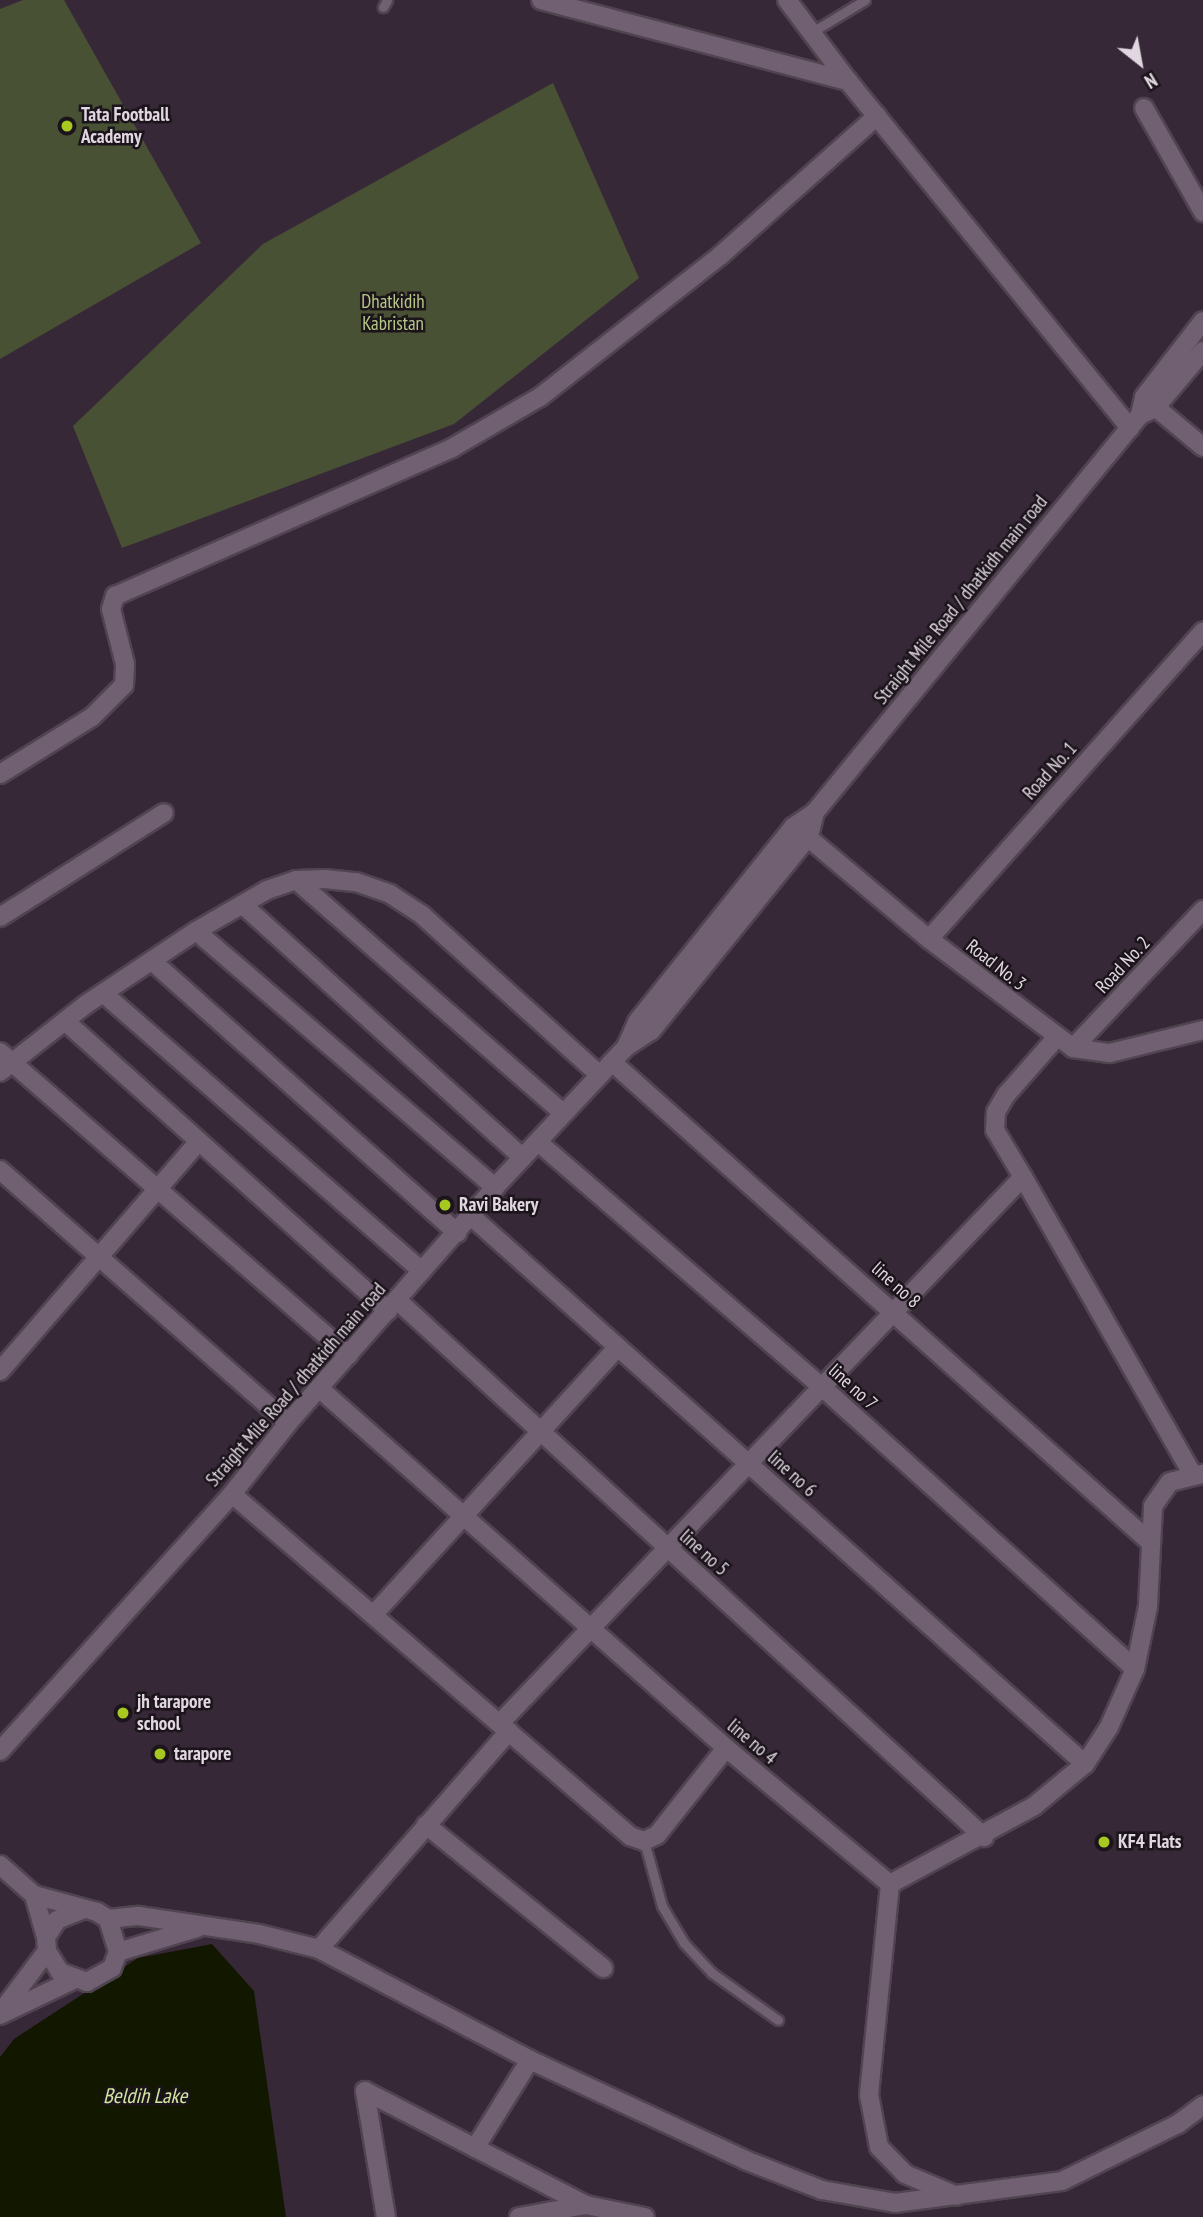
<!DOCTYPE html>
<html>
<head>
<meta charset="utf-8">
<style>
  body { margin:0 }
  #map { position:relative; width:1203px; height:2217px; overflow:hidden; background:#372838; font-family:"PT Sans Narrow",sans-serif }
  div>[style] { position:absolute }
  .green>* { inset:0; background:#495134 }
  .water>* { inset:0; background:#121800 }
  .roads { filter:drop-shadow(2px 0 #514451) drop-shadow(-2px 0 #514451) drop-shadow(0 2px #514451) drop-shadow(0 -2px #514451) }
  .lane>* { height:9px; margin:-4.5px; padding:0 4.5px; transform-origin:4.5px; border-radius:4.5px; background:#716072 }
  .street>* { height:18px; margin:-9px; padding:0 9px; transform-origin:9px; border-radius:9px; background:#716072 }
  .dots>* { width:19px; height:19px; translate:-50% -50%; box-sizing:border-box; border:4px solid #1b141b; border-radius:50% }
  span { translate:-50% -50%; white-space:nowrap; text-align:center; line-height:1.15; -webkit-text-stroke:5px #1b141b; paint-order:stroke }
  .poi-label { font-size:19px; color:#e1d7e1; font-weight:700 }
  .left { translate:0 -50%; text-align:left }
  .park-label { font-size:19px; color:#b6c986 }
  .street-label { font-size:19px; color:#e1d7e1 }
  .water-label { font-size:21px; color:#d2e6a1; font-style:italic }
  .north { position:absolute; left:1105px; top:28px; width:70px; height:70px; -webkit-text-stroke:5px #1b141b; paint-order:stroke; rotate:149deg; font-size:19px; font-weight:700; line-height:28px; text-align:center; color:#e1d7e1 }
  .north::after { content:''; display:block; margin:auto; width:24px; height:32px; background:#e1d7e1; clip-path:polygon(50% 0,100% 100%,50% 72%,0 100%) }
</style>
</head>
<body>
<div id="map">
  <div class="green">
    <div style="clip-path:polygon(23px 0,64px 0,201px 243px,0 359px,0 9px)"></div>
    <div style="clip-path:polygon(553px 83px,639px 278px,454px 424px,122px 548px,73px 426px,263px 244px)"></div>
  </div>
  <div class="water">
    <div style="clip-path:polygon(212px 1944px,254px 1991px,286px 2217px,0 2217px,0 2057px,14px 2039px,138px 1958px)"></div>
  </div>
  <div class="roads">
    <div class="lane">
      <div style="left:383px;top:7px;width:8px;rotate:-60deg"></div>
      <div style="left:812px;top:32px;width:62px;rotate:-31.1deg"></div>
      <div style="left:644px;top:1841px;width:67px;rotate:74.5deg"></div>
      <div style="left:662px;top:1906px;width:43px;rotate:59.3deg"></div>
      <div style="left:684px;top:1943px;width:41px;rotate:47deg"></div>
      <div style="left:712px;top:1973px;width:81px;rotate:35.5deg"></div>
    </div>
    <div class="street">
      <div style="left:541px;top:0;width:318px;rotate:14.8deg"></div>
      <div style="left:848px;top:81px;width:447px;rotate:50.9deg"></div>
      <div style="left:787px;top:0;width:101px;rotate:53deg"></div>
      <div style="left:1144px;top:108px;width:120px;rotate:60.4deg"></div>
      <div style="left:1147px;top:400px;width:73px;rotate:40deg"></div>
      <div style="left:1140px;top:415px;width:18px;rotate:-77deg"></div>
      <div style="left:1144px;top:397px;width:96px;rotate:-52.2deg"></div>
      <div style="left:0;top:774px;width:108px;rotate:-31.8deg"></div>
      <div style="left:92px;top:717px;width:45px;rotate:-45deg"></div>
      <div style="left:124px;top:685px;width:21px;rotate:-87deg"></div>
      <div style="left:125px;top:664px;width:57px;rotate:-104.3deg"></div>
      <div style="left:111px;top:609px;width:14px;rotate:-73deg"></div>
      <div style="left:115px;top:596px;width:368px;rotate:-23.7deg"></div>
      <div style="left:452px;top:448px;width:102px;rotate:-30.1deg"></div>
      <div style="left:540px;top:397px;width:230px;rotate:-38.1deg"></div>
      <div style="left:721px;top:255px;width:209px;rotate:-41.7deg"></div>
      <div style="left:799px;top:830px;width:170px;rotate:40deg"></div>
      <div style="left:929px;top:939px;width:181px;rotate:37.1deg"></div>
      <div style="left:1073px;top:1048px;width:37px;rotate:8deg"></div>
      <div style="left:1110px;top:1053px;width:96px;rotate:-13.9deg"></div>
      <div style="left:296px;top:880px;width:354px;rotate:41.1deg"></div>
      <div style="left:243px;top:905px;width:377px;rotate:42.1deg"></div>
      <div style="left:0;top:917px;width:194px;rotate:-32.4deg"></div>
      <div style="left:196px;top:931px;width:394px;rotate:40.6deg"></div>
      <div style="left:929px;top:939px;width:412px;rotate:-48.3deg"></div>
      <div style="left:152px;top:961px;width:409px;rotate:41.7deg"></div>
      <div style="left:103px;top:993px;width:423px;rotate:41.1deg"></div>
      <div style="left:65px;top:1021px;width:434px;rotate:41.9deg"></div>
      <div style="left:626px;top:1047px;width:27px;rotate:-66deg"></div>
      <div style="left:637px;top:1022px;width:250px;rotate:-51.3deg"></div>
      <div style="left:793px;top:827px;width:27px;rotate:-34deg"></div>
      <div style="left:815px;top:812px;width:513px;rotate:-50.69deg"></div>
      <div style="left:1140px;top:415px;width:17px;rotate:-25deg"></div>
      <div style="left:1155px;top:408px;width:75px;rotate:-49.9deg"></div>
      <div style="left:1073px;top:1048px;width:190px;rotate:-46.7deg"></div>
      <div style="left:0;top:1052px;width:462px;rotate:41deg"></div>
      <div style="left:612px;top:1062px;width:721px;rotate:41.74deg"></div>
      <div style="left:0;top:1072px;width:108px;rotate:-38.2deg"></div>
      <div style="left:85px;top:1005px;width:133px;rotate:-33.7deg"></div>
      <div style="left:196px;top:931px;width:82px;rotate:-30deg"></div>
      <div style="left:267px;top:890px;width:31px;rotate:-19deg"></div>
      <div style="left:296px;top:880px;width:29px;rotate:-2deg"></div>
      <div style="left:325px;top:879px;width:31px;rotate:6deg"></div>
      <div style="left:356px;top:882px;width:36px;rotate:19deg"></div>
      <div style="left:390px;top:894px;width:38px;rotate:33deg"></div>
      <div style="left:422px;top:915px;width:239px;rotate:42deg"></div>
      <div style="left:538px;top:1142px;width:375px;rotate:40.8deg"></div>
      <div style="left:822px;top:1387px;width:421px;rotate:42deg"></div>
      <div style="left:0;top:1170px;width:383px;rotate:41.3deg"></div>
      <div style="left:1023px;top:1177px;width:55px;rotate:-120.8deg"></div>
      <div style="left:995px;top:1130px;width:18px;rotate:-87deg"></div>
      <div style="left:996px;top:1112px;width:20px;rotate:-60deg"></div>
      <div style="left:1006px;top:1095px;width:77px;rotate:-48.7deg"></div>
      <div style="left:471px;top:1216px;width:823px;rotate:41.75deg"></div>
      <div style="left:397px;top:1300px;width:796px;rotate:42.45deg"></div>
      <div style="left:0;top:1371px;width:304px;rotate:-49.1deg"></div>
      <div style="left:320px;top:1389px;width:542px;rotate:41.48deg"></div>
      <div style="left:726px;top:1748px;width:213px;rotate:39.7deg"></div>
      <div style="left:890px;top:1884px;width:212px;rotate:95.7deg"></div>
      <div style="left:869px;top:2095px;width:53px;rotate:79.1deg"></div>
      <div style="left:879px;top:2147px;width:37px;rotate:46deg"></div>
      <div style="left:905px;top:2174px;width:56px;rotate:22.9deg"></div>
      <div style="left:232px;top:1494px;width:525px;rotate:40.67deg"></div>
      <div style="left:630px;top:1836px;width:15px;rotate:20deg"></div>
      <div style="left:644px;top:1841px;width:14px;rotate:-25deg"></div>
      <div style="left:657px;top:1835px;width:111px;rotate:-51.6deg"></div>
      <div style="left:375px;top:1613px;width:360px;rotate:-47.6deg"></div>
      <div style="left:500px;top:1723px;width:756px;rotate:-46.23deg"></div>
      <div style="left:1023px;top:1177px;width:343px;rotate:60.3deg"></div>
      <div style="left:0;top:1751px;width:346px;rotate:-47.9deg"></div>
      <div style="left:232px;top:1494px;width:90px;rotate:-51.7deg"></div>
      <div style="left:288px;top:1423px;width:314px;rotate:-48.7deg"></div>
      <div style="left:495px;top:1187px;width:192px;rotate:-46.9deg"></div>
      <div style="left:626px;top:1047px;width:30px;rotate:-33deg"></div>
      <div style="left:651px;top:1031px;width:251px;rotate:-51deg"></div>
      <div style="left:809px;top:836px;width:25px;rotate:-76deg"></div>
      <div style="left:426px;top:1825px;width:228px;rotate:38.9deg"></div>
      <div style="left:0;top:1865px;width:45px;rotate:41.4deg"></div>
      <div style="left:34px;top:1895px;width:65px;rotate:15.1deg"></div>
      <div style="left:97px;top:1912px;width:13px;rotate:32deg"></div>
      <div style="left:108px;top:1919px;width:34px;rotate:73deg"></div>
      <div style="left:118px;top:1952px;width:17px;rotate:111deg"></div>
      <div style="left:112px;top:1968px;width:29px;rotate:151deg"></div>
      <div style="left:87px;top:1982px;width:29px;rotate:-160deg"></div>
      <div style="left:60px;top:1972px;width:25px;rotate:-122deg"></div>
      <div style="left:47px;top:1951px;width:14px;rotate:-94deg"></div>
      <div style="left:46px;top:1937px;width:20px;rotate:-57deg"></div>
      <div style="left:57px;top:1920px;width:27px;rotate:-22deg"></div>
      <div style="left:890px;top:1884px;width:164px;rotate:-28.4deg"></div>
      <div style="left:1034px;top:1806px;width:66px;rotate:-39.5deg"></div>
      <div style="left:1085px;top:1764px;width:44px;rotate:-57deg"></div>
      <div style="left:1109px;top:1727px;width:64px;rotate:-65.9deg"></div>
      <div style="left:1135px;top:1669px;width:64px;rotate:-78.3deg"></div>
      <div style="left:1148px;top:1606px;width:100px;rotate:-87.1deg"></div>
      <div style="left:1153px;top:1506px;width:29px;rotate:-55deg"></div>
      <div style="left:1170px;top:1482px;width:34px;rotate:-14deg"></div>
      <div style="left:34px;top:1895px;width:44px;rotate:74.1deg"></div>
      <div style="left:108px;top:1919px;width:31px;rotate:-6deg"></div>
      <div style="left:139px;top:1916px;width:121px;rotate:8.5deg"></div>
      <div style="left:259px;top:1934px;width:62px;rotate:14deg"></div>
      <div style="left:319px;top:1949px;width:238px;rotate:27.7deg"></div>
      <div style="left:530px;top:2060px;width:237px;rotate:24.9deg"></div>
      <div style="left:745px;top:2160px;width:83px;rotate:21.3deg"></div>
      <div style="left:822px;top:2190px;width:74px;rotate:10.1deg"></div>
      <div style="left:895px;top:2203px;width:168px;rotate:-7.5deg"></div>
      <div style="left:1062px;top:2181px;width:129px;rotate:-26.2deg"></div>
      <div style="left:1178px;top:2124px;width:31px;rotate:-37deg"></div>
      <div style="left:319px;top:1949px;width:289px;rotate:-48.9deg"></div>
      <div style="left:118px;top:1952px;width:83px;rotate:-16.9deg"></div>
      <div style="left:2px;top:2011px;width:75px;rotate:-53.1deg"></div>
      <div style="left:0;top:2015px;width:83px;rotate:-25.6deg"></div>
      <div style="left:475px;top:2148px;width:104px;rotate:-58deg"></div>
      <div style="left:386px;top:2217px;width:128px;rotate:-99.5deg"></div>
      <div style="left:365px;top:2091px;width:249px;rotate:27.3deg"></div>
      <div style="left:586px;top:2205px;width:60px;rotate:11.5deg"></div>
      <div style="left:519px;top:2217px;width:68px;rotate:-10.2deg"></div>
    </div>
  </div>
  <div class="dots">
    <div style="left:67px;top:126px;background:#a7c820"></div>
    <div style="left:445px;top:1205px;background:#a7c820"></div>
    <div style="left:123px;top:1713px;background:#a7c820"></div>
    <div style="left:160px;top:1754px;background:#a7c820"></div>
    <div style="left:1104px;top:1842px;background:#a7c820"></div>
  </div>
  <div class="poi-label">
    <span class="left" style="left:81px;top:126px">Tata Football<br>Academy</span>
    <span class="left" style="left:459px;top:1205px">Ravi Bakery</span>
    <span class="left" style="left:137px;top:1713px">jh tarapore<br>school</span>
    <span class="left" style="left:174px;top:1754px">tarapore</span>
    <span class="left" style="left:1118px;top:1842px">KF4 Flats</span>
  </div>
  <div class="park-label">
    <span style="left:393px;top:313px">Dhatkidih<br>Kabristan</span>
  </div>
  <div class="street-label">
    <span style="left:961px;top:600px;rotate:-51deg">Straight Mile Road / dhatkidh main road</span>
    <span style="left:1050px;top:771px;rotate:-48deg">Road No. 1</span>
    <span style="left:996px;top:965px;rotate:38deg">Road No. 3</span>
    <span style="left:1123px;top:965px;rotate:-47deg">Road No. 2</span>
    <span style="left:896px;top:1285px;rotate:42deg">line no 8</span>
    <span style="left:296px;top:1385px;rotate:-49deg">Straight Mile Road / dhatkidh main road</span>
    <span style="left:853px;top:1387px;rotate:42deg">line no 7</span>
    <span style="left:792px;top:1474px;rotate:42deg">line no 6</span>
    <span style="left:704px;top:1553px;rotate:42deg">line no 5</span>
    <span style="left:752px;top:1742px;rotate:40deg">line no 4</span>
  </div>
  <div class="water-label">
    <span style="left:145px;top:2096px">Beldih Lake</span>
  </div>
  <div class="north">N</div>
</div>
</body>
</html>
